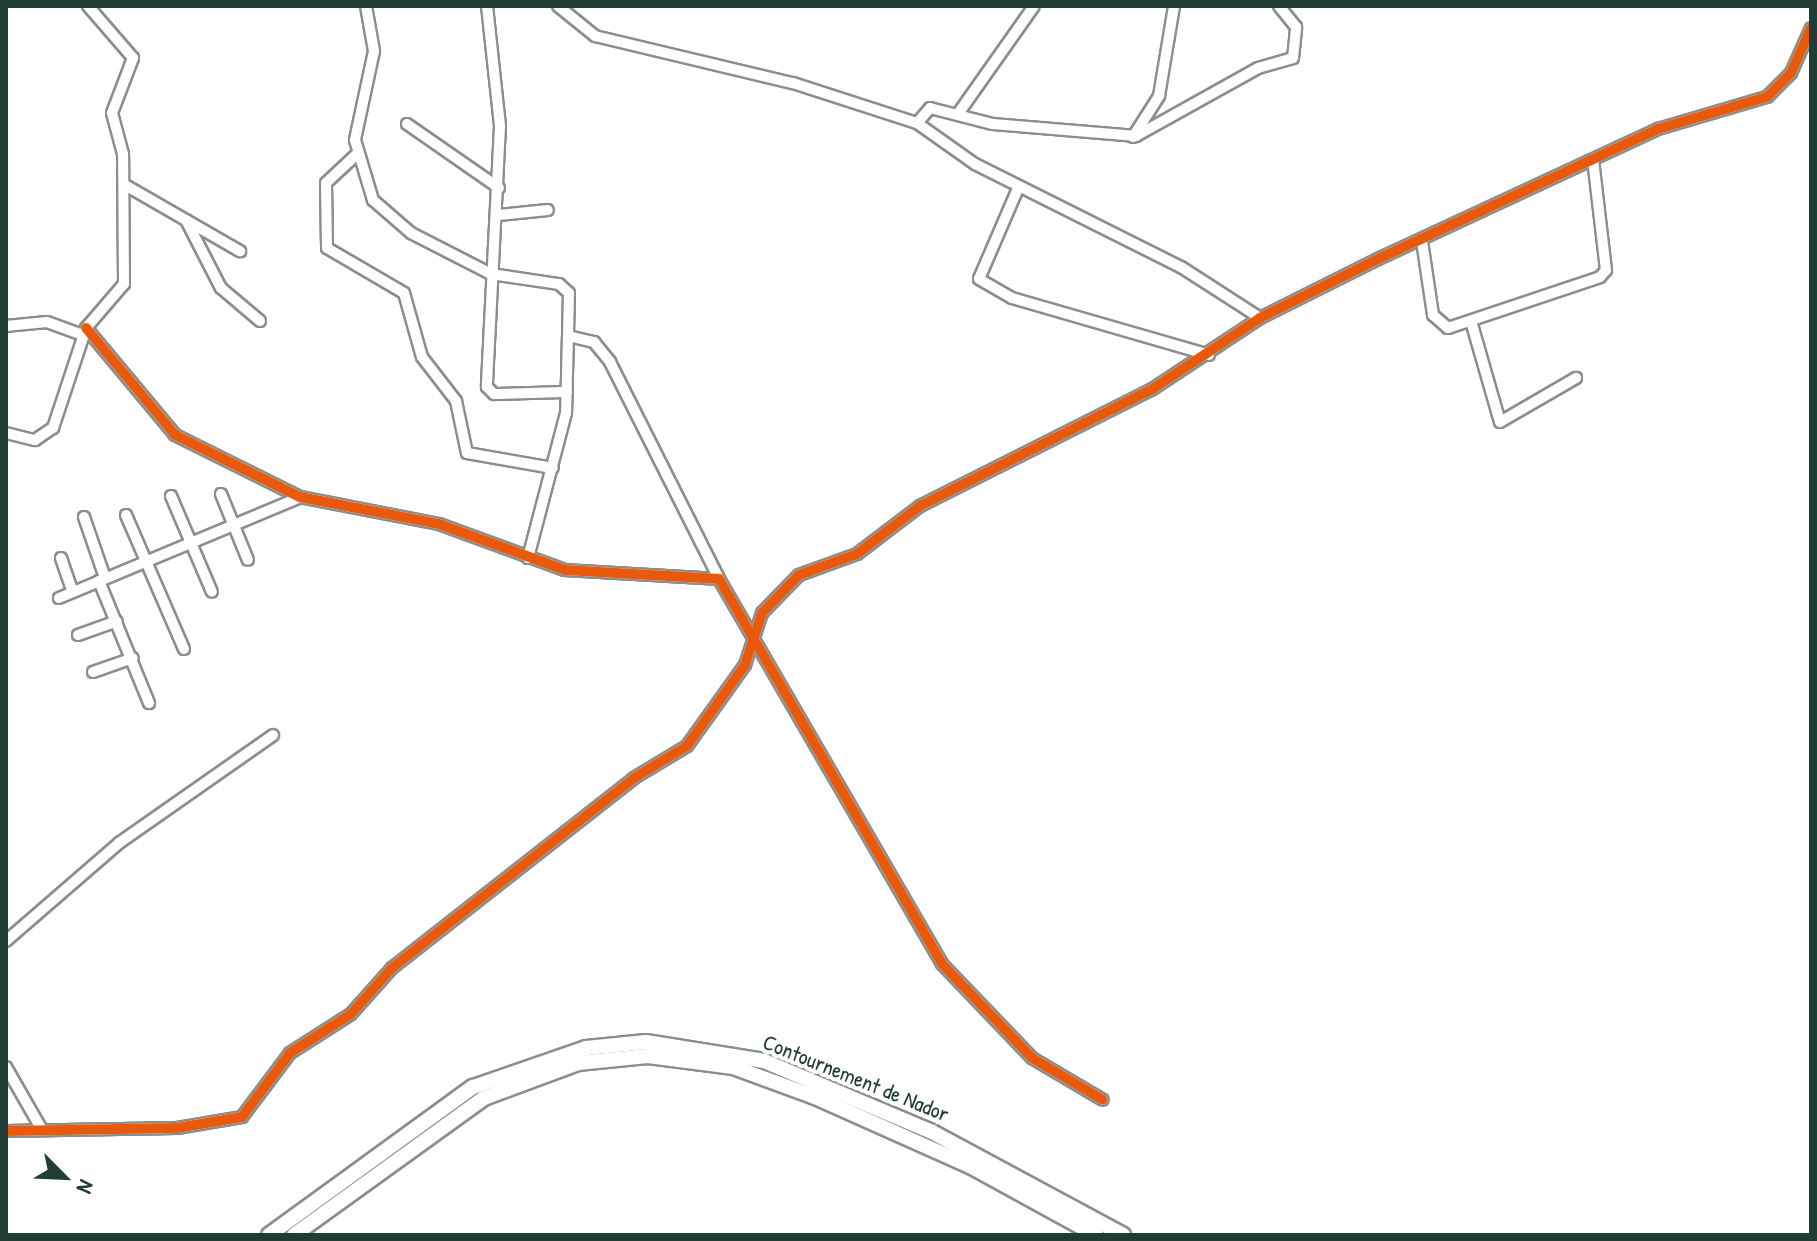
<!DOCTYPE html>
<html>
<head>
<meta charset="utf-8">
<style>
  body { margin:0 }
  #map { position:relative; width:1817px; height:1241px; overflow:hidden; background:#fff; font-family:"Patrick Hand",sans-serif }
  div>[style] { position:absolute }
  .roads { filter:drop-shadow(2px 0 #898f8d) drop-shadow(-2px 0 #898f8d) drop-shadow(0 2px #898f8d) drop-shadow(0 -2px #898f8d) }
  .minor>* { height:10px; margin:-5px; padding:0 5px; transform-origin:5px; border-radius:5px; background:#fff }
  .highway>* { height:14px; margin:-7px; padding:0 7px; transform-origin:7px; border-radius:7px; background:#fff }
  .cycleway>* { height:10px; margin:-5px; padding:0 5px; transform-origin:5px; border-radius:5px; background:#e8590c }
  span { translate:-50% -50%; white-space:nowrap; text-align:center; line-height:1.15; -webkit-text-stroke:8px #fff; paint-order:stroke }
  .street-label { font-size:22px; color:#1f3d34 }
  .frame { position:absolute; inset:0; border:8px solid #1f3d34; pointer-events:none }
  .north { position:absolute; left:24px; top:1137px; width:80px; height:80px; -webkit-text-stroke:6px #fff; paint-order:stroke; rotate:114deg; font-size:22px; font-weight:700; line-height:32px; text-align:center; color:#1f3d34 }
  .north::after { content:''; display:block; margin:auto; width:28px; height:36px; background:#1f3d34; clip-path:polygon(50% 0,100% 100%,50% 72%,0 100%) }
</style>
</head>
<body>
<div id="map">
  <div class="roads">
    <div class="minor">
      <div style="left:366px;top:6px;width:46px;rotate:79.9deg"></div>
      <div style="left:374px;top:51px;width:91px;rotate:102.1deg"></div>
      <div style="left:355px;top:140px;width:63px;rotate:73.3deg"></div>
      <div style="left:373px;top:200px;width:50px;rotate:41deg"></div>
      <div style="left:411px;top:233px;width:90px;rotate:27.1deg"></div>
      <div style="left:491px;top:274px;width:69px;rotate:8.4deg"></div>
      <div style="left:559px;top:284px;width:13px;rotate:42deg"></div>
      <div style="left:569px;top:293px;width:120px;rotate:91.4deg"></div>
      <div style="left:566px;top:413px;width:150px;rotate:104.7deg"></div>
      <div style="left:487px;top:6px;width:121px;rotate:83.8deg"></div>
      <div style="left:500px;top:126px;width:261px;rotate:92.9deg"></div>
      <div style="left:487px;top:387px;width:10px;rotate:45deg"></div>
      <div style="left:494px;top:394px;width:73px;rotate:-1.6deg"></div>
      <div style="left:558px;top:6px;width:48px;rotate:39deg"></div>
      <div style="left:595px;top:36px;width:204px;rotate:13.4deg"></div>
      <div style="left:793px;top:83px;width:130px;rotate:17.9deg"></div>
      <div style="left:917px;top:123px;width:71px;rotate:35.3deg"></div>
      <div style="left:975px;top:164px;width:230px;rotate:26.6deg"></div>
      <div style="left:1181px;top:267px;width:94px;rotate:32.8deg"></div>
      <div style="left:960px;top:111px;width:128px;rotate:-54.8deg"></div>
      <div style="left:917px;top:123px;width:20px;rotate:-49deg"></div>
      <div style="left:930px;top:108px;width:65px;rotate:14.3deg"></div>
      <div style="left:993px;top:124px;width:144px;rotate:4.8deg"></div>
      <div style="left:1136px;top:136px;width:140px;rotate:-29.1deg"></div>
      <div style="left:1258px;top:68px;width:36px;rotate:-16deg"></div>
      <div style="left:1293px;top:58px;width:31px;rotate:-84deg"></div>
      <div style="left:1296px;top:27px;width:27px;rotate:-129deg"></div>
      <div style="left:407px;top:124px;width:112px;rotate:34.8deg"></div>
      <div style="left:1133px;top:137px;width:49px;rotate:-57.6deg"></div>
      <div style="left:1159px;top:96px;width:91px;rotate:-80.5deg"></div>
      <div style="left:357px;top:154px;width:42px;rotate:136.9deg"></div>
      <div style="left:326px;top:183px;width:65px;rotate:89.1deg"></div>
      <div style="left:327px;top:248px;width:89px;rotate:30.3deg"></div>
      <div style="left:404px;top:293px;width:66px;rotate:74.3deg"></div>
      <div style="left:422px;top:357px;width:56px;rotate:52.3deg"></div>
      <div style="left:456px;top:401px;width:53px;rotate:78.1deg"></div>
      <div style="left:467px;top:453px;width:87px;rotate:9.9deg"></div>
      <div style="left:125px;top:185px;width:133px;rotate:29.9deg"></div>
      <div style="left:1019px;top:186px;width:101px;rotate:113.3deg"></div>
      <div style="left:979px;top:279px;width:38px;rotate:30deg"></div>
      <div style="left:1012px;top:298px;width:205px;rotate:16.1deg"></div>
      <div style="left:499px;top:215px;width:49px;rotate:-5.8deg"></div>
      <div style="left:186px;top:220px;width:76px;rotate:62.8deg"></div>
      <div style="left:221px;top:288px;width:51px;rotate:40.2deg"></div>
      <div style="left:1422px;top:241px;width:75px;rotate:81.5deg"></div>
      <div style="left:1433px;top:315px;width:20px;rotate:41deg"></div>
      <div style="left:1448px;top:328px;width:160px;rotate:-18.5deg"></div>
      <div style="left:1600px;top:277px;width:9px;rotate:-49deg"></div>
      <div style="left:1606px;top:270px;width:111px;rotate:-96.7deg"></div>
      <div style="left:1471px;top:321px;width:105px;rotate:74deg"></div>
      <div style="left:1500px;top:422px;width:88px;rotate:-30.1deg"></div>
      <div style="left:6px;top:326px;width:41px;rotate:-5.6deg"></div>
      <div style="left:47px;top:322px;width:38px;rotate:20deg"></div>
      <div style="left:86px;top:328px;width:139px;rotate:50.2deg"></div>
      <div style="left:175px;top:435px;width:140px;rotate:26.4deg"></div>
      <div style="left:300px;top:497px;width:142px;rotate:11deg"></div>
      <div style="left:439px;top:524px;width:134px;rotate:20.1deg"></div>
      <div style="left:565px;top:570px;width:154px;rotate:3.3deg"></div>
      <div style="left:719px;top:579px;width:445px;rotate:59.9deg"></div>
      <div style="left:942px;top:964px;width:130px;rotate:46.2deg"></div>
      <div style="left:1032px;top:1058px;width:82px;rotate:30.6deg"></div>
      <div style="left:568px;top:336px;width:27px;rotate:13deg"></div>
      <div style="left:594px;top:342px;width:26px;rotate:51deg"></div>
      <div style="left:610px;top:362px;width:243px;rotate:63.3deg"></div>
      <div style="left:6px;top:433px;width:30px;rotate:14deg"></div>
      <div style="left:35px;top:440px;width:22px;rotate:-34deg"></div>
      <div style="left:53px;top:428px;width:105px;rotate:-71.7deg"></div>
      <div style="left:86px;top:328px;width:58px;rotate:-49.2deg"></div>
      <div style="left:124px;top:284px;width:130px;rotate:-90.4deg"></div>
      <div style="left:123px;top:154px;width:42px;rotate:-105deg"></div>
      <div style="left:112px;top:113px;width:59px;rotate:-69.1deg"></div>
      <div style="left:133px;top:58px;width:69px;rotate:-130.9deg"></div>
      <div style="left:221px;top:494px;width:71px;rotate:67.8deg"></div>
      <div style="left:171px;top:496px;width:104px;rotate:66.9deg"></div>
      <div style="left:126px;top:515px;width:146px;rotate:66.6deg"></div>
      <div style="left:84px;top:517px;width:65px;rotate:71deg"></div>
      <div style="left:61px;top:558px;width:36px;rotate:71deg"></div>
      <div style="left:99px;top:581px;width:132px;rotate:67.7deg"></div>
      <div style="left:59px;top:598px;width:261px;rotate:-22.7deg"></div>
      <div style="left:78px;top:635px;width:41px;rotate:-19.7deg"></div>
      <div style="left:93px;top:672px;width:42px;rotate:-19.3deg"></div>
      <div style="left:6px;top:941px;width:150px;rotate:-40.9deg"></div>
      <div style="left:119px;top:843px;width:188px;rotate:-35deg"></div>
      <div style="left:6px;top:1067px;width:70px;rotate:60.2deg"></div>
      <div style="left:6px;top:1131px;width:171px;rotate:-1deg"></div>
      <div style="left:177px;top:1128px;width:66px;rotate:-9.6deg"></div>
      <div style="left:242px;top:1117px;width:80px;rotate:-53.1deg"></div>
      <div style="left:290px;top:1053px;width:72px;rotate:-32.6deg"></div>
      <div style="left:351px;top:1014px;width:62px;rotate:-48.3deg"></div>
      <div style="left:392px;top:968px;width:308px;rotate:-38.1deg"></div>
      <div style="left:634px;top:778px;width:62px;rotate:-31.1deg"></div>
      <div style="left:687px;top:746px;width:100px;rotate:-54.4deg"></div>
      <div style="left:745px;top:665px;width:55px;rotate:-71.9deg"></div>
      <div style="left:762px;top:613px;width:53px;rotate:-45.8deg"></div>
      <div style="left:799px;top:575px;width:62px;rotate:-19.9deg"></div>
      <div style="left:857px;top:554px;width:79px;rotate:-37.3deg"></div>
      <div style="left:920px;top:506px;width:258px;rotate:-26.7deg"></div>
      <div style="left:1151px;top:390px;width:131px;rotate:-33.4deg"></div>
      <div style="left:1260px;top:318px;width:132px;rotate:-26.6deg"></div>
      <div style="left:1378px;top:259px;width:309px;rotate:-24.9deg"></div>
      <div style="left:1658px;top:129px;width:114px;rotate:-16.4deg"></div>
      <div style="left:1767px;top:97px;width:34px;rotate:-45deg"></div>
      <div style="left:1791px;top:73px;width:49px;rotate:-66deg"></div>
    </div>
    <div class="highway">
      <div style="left:269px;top:1235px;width:252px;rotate:-36deg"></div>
      <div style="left:473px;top:1087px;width:120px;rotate:-19deg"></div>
      <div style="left:586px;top:1048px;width:60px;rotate:-5.7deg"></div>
      <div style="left:646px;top:1042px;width:120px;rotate:9.1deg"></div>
      <div style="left:764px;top:1061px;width:182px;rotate:22.9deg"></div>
      <div style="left:932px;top:1132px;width:217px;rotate:28.3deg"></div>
      <div style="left:294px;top:1235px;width:234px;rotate:-35.8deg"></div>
      <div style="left:484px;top:1098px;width:100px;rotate:-20.4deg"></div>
      <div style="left:578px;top:1063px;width:70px;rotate:-5.7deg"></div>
      <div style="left:648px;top:1056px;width:86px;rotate:7.4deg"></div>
      <div style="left:733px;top:1067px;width:87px;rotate:20.1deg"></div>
      <div style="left:815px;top:1097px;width:170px;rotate:24deg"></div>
      <div style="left:970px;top:1166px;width:144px;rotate:28.7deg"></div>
    </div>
  </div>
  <div class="cycleway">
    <div style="left:86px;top:328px;width:139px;rotate:50.2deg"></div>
    <div style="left:175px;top:435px;width:140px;rotate:26.4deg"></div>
    <div style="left:300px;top:497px;width:142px;rotate:11deg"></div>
    <div style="left:439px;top:524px;width:134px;rotate:20.1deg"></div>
    <div style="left:565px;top:570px;width:154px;rotate:3.3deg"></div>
    <div style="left:719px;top:579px;width:445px;rotate:59.9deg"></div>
    <div style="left:942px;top:964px;width:130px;rotate:46.2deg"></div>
    <div style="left:1032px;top:1058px;width:82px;rotate:30.6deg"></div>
    <div style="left:6px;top:1131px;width:171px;rotate:-1deg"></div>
    <div style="left:177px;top:1128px;width:66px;rotate:-9.6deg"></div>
    <div style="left:242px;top:1117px;width:80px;rotate:-53.1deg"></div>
    <div style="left:290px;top:1053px;width:72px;rotate:-32.6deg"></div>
    <div style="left:351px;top:1014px;width:62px;rotate:-48.3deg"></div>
    <div style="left:392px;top:968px;width:308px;rotate:-38.1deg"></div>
    <div style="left:634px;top:778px;width:62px;rotate:-31.1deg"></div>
    <div style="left:687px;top:746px;width:100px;rotate:-54.4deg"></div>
    <div style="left:745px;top:665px;width:55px;rotate:-71.9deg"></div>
    <div style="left:762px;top:613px;width:53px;rotate:-45.8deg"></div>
    <div style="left:799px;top:575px;width:62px;rotate:-19.9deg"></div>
    <div style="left:857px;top:554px;width:79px;rotate:-37.3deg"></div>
    <div style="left:920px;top:506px;width:258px;rotate:-26.7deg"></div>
    <div style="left:1151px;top:390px;width:131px;rotate:-33.4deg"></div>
    <div style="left:1260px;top:318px;width:132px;rotate:-26.6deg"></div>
    <div style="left:1378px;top:259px;width:309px;rotate:-24.9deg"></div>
    <div style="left:1658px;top:129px;width:114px;rotate:-16.4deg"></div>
    <div style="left:1767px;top:97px;width:34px;rotate:-45deg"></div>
    <div style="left:1791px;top:73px;width:49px;rotate:-66deg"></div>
  </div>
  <div class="street-label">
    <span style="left:856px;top:1078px;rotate:22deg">Contournement de Nador</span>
  </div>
  <div class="frame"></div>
  <div class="north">N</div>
</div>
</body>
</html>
